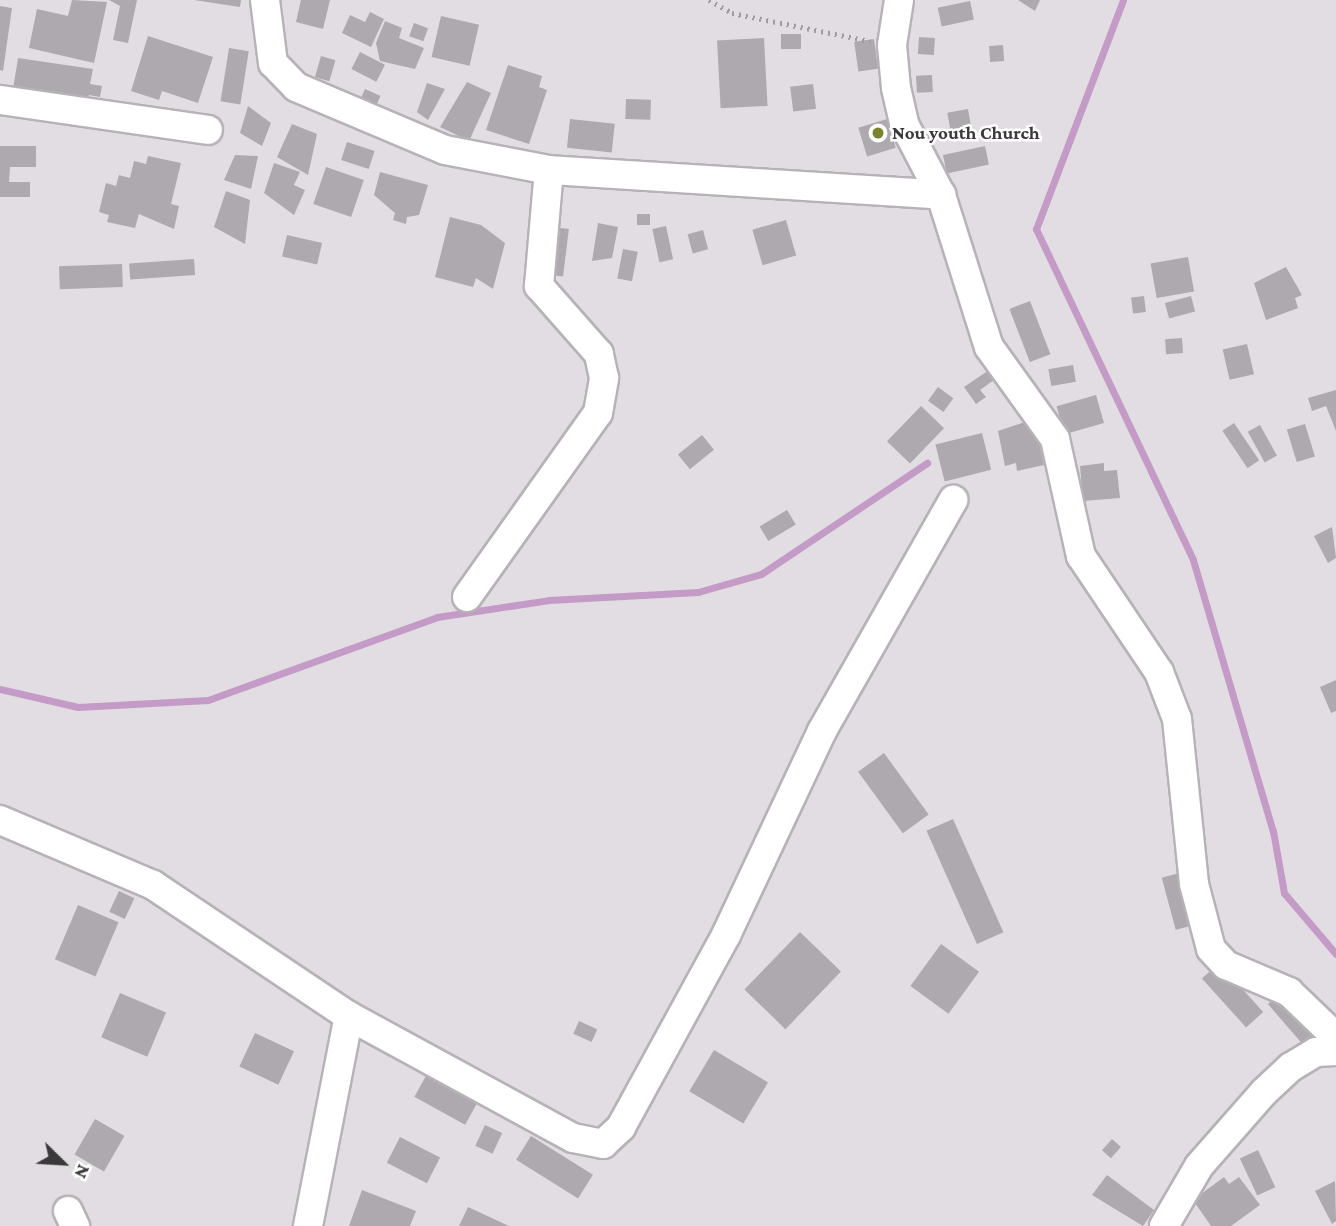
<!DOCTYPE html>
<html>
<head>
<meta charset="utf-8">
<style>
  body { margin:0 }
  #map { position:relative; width:1336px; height:1226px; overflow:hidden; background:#e2dde2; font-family:"Crimson Pro",serif }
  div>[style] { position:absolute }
  .stream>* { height:7px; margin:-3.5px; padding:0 3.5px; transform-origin:3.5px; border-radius:3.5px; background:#c49ac7 }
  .building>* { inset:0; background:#aea9ae; transform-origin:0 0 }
  .path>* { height:4.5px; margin-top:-2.25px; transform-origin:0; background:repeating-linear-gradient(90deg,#9f9b9f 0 2px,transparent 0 7px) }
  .roads { filter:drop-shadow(2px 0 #b7b2b7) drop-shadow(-2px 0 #b7b2b7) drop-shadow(0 2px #b7b2b7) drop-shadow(0 -2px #b7b2b7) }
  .street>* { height:28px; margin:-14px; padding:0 14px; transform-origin:14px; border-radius:14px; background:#fff }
  .dots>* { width:19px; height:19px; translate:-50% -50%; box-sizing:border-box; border:4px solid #fff; border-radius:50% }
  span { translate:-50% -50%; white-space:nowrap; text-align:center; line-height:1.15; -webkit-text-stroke:5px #fff; paint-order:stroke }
  .poi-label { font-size:19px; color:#3a383a; font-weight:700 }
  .left { translate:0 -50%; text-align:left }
  .north { position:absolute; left:28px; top:1128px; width:70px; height:70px; -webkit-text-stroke:5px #fff; paint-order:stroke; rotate:114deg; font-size:19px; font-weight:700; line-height:28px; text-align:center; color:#3a383a }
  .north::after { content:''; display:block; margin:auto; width:24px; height:32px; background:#3a383a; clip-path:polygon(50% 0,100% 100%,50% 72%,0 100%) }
</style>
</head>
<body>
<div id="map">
  <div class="stream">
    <div style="left:1123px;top:0;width:245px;rotate:110.8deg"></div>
    <div style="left:1036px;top:229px;width:366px;rotate:64.6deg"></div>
    <div style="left:1193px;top:560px;width:283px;rotate:73.6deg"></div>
    <div style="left:1273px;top:831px;width:63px;rotate:79.9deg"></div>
    <div style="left:1284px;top:893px;width:80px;rotate:49.6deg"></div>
    <div style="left:0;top:689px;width:80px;rotate:13deg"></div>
    <div style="left:78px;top:707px;width:130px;rotate:-3.1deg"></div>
    <div style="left:208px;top:700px;width:244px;rotate:-19.9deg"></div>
    <div style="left:437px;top:617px;width:113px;rotate:-8.6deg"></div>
    <div style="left:549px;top:600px;width:149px;rotate:-3.1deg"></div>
    <div style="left:698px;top:592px;width:66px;rotate:-15.9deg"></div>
    <div style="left:761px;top:574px;width:200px;rotate:-33.8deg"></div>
  </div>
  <div class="building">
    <div style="clip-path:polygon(72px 0,107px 2px,94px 63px,29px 48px,37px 9px,68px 16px)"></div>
    <div style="clip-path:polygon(109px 0,137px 0,128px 43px,113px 40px,120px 6px)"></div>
    <div style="clip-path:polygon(194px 0,241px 0,240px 7px)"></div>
    <div style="clip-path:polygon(301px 0,330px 0,323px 29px,296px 22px)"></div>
    <div style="clip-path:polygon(1018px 0,1040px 0,1035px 11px)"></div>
    <div style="left:970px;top:1px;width:19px;height:33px;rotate:78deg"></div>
    <div style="clip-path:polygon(0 6px,12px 8px,3px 71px,0 70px)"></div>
    <div style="clip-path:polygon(370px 12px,384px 19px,371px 47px,342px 33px,350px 15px,365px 22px)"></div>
    <div style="left:441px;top:16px;width:39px;height:42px;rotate:13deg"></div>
    <div style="clip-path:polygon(385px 21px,402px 28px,399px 38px,424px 48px,415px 69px,380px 61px,376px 43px)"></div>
    <div style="left:414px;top:23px;width:15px;height:14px;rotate:20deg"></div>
    <div style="left:801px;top:34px;width:15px;height:20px;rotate:90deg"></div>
    <div style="clip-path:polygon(148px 36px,213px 57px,198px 103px,162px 91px,159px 100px,131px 91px)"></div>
    <div style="left:919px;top:37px;width:16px;height:17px;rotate:4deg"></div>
    <div style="left:764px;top:38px;width:68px;height:47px;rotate:87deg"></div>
    <div style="left:874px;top:39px;width:30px;height:20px;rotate:82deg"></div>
    <div style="left:1003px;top:45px;width:16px;height:14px;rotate:86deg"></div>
    <div style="left:229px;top:48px;width:20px;height:54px;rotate:9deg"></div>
    <div style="left:360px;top:52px;width:28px;height:19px;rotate:27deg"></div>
    <div style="left:321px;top:56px;width:15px;height:22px;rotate:16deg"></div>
    <div style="clip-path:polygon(18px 58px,93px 69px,90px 84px,102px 86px,100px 97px,89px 95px,87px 106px,12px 95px)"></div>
    <div style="clip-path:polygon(508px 65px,542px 76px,539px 87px,547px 90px,529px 144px,486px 130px)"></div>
    <div style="left:932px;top:75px;width:17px;height:16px;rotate:87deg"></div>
    <div style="clip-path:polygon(467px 82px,491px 93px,469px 141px,440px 127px)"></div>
    <div style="clip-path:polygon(427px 83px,445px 89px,428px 120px,417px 112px)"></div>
    <div style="left:813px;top:84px;width:25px;height:23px;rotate:83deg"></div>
    <div style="left:365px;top:89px;width:17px;height:16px;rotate:24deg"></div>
    <div style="left:626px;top:99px;width:25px;height:20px;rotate:2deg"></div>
    <div style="clip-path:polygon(248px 106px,271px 123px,262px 146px,240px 133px)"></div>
    <div style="left:968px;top:109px;width:17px;height:21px;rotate:80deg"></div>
    <div style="left:570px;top:119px;width:45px;height:29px;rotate:6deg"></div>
    <div style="left:887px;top:119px;width:30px;height:30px;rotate:73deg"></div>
    <div style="clip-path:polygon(292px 124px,317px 134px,308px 175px,277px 157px)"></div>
    <div style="left:347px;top:142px;width:29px;height:19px;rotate:18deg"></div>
    <div style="clip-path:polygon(0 146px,36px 146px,36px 167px,10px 167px,9px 182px,30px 182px,30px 197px,0 197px)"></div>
    <div style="left:985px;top:146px;width:19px;height:43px;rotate:78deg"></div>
    <div style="clip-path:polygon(235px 155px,258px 156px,251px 189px,224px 180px)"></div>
    <div style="clip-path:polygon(148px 156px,181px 163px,171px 204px,179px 206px,174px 229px,139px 214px,135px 228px,107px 222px,109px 215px,99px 212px,106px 183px,116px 186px,119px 175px,130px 178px,134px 161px,146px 164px)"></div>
    <div style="clip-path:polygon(274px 163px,300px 172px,294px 185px,305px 190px,294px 215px,264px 193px)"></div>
    <div style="left:326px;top:167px;width:40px;height:39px;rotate:19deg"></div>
    <div style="clip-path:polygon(380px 172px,428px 185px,419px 215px,407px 217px,406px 224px,393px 220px,395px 213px,374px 195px)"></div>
    <div style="clip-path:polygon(226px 191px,250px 200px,245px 244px,214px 227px)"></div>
    <div style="left:637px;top:214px;width:13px;height:11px"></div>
    <div style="clip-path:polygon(450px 217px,481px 225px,505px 243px,493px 289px,476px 278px,473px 287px,435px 277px)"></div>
    <div style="left:786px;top:220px;width:37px;height:35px;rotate:74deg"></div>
    <div style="clip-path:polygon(598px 223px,618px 227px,612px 258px,592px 261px)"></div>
    <div style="left:666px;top:226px;width:34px;height:14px;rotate:78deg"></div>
    <div style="left:553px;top:227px;width:16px;height:48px;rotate:7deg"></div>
    <div style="left:703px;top:230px;width:20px;height:16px;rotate:75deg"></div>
    <div style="left:287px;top:235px;width:36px;height:22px;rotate:13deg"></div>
    <div style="left:623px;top:249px;width:15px;height:30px;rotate:11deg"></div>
    <div style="left:1188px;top:257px;width:35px;height:38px;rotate:80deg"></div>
    <div style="left:194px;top:259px;width:16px;height:65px;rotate:86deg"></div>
    <div style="left:122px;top:264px;width:23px;height:63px;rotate:88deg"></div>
    <div style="clip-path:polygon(1286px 267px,1302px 295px,1295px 298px,1298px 308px,1266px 320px,1254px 283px)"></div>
    <div style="left:1144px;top:296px;width:16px;height:13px;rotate:83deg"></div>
    <div style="left:1191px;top:296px;width:16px;height:27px;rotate:75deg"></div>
    <div style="left:1030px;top:301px;width:57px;height:22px;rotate:69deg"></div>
    <div style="left:1182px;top:338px;width:15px;height:17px;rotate:86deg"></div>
    <div style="left:1247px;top:344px;width:31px;height:25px;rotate:77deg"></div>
    <div style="left:1073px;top:365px;width:17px;height:25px;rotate:80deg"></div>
    <div style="clip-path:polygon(992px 368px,998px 377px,980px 390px,986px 397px,976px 404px,964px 387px)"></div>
    <div style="left:938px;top:387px;width:19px;height:17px;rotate:36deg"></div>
    <div style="clip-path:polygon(1336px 390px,1336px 431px,1326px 406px,1312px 411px,1308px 398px)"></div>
    <div style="left:1096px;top:395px;width:29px;height:41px;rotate:74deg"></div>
    <div style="left:921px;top:406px;width:32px;height:49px;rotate:44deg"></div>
    <div style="clip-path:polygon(1034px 419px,1044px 465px,1017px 471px,1016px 463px,1005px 466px,998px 431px)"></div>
    <div style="left:1234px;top:423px;width:45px;height:14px;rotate:56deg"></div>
    <div style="left:1305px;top:424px;width:34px;height:19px;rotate:73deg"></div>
    <div style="left:1260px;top:425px;width:35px;height:14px;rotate:61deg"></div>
    <div style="left:982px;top:433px;width:38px;height:48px;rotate:76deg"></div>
    <div style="left:702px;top:435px;width:19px;height:31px;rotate:51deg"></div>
    <div style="clip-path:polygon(1104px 463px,1104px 471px,1117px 470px,1120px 498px,1083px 501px,1080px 466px)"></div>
    <div style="left:787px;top:510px;width:17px;height:32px;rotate:59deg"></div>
    <div style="clip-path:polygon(1332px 527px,1336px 558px,1328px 563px,1314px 536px)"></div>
    <div style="clip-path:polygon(1336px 680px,1336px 711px,1331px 713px,1320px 687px)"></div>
    <div style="left:884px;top:753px;width:76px;height:32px;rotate:54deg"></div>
    <div style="left:953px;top:819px;width:124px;height:29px;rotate:66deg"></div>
    <div style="left:1183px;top:872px;width:54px;height:22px;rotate:75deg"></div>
    <div style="left:119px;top:891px;width:17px;height:23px;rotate:25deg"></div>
    <div style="left:78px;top:905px;width:44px;height:59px;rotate:23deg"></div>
    <div style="left:800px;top:932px;width:57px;height:80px;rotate:44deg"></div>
    <div style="left:941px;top:944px;width:47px;height:52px;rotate:36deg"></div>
    <div style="left:1219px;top:963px;width:66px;height:23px;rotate:48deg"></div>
    <div style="left:1283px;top:991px;width:55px;height:20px;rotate:49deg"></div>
    <div style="left:120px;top:993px;width:50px;height:48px;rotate:23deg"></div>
    <div style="left:579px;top:1021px;width:20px;height:14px;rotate:24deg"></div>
    <div style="left:255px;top:1033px;width:43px;height:37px;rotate:25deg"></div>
    <div style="left:714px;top:1050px;width:63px;height:48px;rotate:31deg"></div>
    <div style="left:427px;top:1074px;width:58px;height:26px;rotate:29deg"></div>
    <div style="left:95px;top:1119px;width:34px;height:41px;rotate:30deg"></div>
    <div style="left:485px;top:1125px;width:19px;height:23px;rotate:25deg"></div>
    <div style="left:531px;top:1136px;width:73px;height:28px;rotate:32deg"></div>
    <div style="left:400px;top:1137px;width:45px;height:29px;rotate:27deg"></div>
    <div style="left:1112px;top:1139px;width:12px;height:15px;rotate:42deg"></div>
    <div style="left:1258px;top:1150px;width:41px;height:20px;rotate:65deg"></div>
    <div style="clip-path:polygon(1107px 1175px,1154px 1210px,1143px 1226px,1092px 1195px)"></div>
    <div style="clip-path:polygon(1224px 1177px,1229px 1184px,1239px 1177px,1260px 1205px,1231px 1226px,1211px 1226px,1193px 1200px)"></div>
    <div style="clip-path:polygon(1335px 1181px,1336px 1221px,1332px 1224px,1315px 1191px)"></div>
    <div style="clip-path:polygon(362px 1190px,416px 1211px,410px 1226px,349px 1226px)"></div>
    <div style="clip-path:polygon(468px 1207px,509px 1226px,459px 1226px)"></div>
  </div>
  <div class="path">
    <div style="left:709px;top:0;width:26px;rotate:29deg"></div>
    <div style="left:732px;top:13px;width:141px;rotate:11.5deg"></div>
  </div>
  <div class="roads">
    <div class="street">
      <div style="left:265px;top:0;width:64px;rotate:82.8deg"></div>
      <div style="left:273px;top:63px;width:33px;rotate:46deg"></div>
      <div style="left:296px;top:87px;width:162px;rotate:22.9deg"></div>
      <div style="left:445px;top:150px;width:106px;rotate:10.9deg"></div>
      <div style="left:549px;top:170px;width:393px;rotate:3.6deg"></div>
      <div style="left:941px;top:195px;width:159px;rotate:72.5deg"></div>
      <div style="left:989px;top:347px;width:113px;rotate:54.3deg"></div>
      <div style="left:1055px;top:439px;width:120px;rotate:77.5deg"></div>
      <div style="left:1081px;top:556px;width:140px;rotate:56.1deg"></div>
      <div style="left:1159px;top:672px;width:50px;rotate:69deg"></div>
      <div style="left:1177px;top:719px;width:166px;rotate:84.1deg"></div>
      <div style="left:1194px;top:884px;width:67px;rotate:75.3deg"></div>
      <div style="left:1211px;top:949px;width:22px;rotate:47deg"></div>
      <div style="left:1226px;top:965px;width:69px;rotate:23.2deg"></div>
      <div style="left:1289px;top:992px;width:65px;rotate:43.8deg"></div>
      <div style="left:899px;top:0;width:46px;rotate:98.8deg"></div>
      <div style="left:892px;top:45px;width:43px;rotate:84.7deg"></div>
      <div style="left:896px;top:88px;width:37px;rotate:77deg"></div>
      <div style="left:904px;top:124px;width:80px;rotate:62.5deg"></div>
      <div style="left:0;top:100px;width:210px;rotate:8.2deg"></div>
      <div style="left:467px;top:597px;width:226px;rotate:-54.6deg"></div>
      <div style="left:598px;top:413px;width:36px;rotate:-80deg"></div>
      <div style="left:604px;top:378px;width:25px;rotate:-102deg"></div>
      <div style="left:599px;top:354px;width:91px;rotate:-131.4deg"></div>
      <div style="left:539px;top:286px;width:116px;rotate:-85.1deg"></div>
      <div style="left:0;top:820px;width:166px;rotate:23deg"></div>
      <div style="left:153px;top:885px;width:236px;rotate:33.8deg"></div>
      <div style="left:349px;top:1016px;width:255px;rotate:28.6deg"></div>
      <div style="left:573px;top:1138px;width:31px;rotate:11deg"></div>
      <div style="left:603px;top:1144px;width:25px;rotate:-43deg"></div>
      <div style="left:621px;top:1127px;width:219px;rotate:-61.3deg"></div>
      <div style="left:726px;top:935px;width:225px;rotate:-64.8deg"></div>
      <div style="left:822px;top:731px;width:266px;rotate:-60.4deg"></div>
      <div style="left:68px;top:1211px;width:17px;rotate:65deg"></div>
      <div style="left:308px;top:1226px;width:214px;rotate:-79deg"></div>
      <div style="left:1164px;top:1226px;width:69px;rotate:-59.7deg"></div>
      <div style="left:1199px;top:1166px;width:98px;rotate:-48.7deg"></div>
      <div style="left:1264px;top:1092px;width:37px;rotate:-43deg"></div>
      <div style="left:1291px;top:1067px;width:29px;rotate:-31deg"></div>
      <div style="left:1316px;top:1052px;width:20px;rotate:-3deg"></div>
    </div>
  </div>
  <div class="dots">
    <div style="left:878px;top:133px;background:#7b832e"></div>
  </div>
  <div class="poi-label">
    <span class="left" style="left:892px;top:133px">Nou youth Church</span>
  </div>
  <div class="north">N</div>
</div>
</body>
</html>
